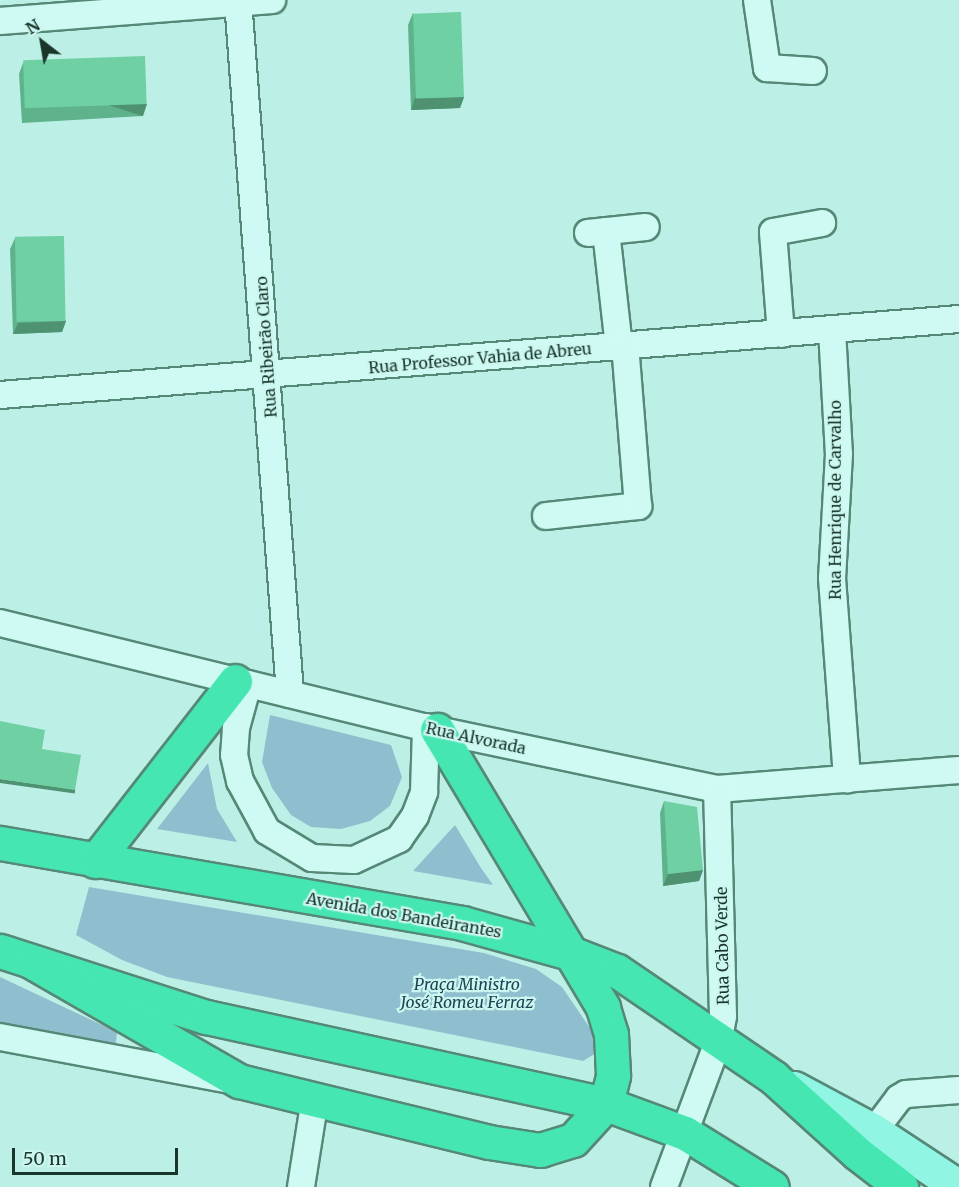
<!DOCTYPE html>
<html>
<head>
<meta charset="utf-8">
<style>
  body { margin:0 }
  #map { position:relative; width:959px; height:1187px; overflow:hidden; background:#bcf0e6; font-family:Merriweather,serif }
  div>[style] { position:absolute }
  .green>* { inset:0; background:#8fbfce }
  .roads { filter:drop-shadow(2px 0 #558876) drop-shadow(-2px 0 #558876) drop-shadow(0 2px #558876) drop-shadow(0 -2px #558876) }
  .minor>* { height:26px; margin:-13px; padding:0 13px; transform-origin:13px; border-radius:13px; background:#cffaf3 }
  .major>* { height:33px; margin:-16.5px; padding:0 16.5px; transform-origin:16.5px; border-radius:16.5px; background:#90f6e3 }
  .highway>* { height:33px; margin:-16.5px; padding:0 16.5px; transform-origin:16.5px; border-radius:16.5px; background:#46e6b2 }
  .wall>* { inset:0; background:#5fb38c }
  .shaded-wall>* { inset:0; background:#4e9272; transform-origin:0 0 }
  .building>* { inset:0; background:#6fd0a3; transform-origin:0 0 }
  span { translate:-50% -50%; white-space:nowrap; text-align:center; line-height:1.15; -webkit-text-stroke:4.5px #cbf7f0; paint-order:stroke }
  .street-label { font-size:16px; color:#1a362b }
  .park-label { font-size:16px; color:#204054; font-style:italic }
  .north { position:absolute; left:12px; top:12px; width:60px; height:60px; -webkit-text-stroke:4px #cbf7f0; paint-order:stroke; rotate:329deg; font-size:16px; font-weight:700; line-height:24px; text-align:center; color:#1a362b }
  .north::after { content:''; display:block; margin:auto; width:21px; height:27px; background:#1a362b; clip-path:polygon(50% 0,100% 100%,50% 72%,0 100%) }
  .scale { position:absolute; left:12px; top:1148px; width:166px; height:27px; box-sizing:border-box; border:3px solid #1a362b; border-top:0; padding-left:8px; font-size:18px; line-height:21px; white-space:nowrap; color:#1a362b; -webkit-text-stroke:4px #cbf7f0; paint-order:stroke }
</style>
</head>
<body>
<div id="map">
  <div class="green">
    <div style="clip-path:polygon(270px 715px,391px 745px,402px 777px,390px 806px,370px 821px,341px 829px,311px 827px,291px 815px,272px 788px,262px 762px)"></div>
    <div style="clip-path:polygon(208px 763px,217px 809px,237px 842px,157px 829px)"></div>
    <div style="clip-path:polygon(455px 825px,481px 868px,493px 885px,413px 871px)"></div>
    <div style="clip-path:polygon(89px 887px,484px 953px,536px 969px,562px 987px,592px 1031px,596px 1053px,583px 1061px,167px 977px,122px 960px,76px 935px)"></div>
    <div style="clip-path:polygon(0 977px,117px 1032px,115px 1052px,0 1028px)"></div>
  </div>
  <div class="roads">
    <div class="minor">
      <div style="left:238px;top:0;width:696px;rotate:85.71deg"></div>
      <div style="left:757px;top:0;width:69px;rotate:81.6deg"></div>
      <div style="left:767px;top:68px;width:46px;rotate:3.7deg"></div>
      <div style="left:0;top:21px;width:273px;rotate:-4.4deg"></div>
      <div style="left:606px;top:231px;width:117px;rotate:83.6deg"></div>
      <div style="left:588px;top:233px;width:58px;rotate:-5.9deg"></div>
      <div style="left:832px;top:330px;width:124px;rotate:86.8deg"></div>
      <div style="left:839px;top:454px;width:124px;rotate:93.2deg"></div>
      <div style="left:832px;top:578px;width:202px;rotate:85.7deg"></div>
      <div style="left:781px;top:334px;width:102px;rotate:-94.5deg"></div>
      <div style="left:773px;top:232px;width:50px;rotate:-10.4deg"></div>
      <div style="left:0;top:395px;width:962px;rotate:-4.53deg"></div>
      <div style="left:546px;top:516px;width:93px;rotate:-6.2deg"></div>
      <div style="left:638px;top:506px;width:161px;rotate:-94.6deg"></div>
      <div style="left:0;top:623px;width:450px;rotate:13.8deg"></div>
      <div style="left:437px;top:730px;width:286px;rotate:11.9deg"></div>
      <div style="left:717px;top:789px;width:243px;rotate:-4.5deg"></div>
      <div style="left:248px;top:684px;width:46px;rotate:105.3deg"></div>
      <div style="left:236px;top:728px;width:27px;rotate:94deg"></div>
      <div style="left:234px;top:755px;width:27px;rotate:77deg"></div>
      <div style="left:240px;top:781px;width:57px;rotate:61.6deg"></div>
      <div style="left:267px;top:831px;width:52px;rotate:31deg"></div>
      <div style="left:312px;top:858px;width:42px;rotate:2.7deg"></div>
      <div style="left:354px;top:860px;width:50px;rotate:-25deg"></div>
      <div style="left:399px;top:839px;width:28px;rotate:-55deg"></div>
      <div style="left:415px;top:816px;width:26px;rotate:-69deg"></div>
      <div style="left:424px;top:792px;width:65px;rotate:-88.2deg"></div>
      <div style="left:0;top:1037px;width:228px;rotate:10.6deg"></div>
      <div style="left:874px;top:1131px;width:41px;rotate:-52.9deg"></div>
      <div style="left:899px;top:1098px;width:8px;rotate:-30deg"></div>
      <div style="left:906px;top:1094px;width:53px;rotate:-4.3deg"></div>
      <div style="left:301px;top:1187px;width:89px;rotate:-81deg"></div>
      <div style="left:664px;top:1187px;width:158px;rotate:-69.6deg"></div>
      <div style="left:719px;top:1039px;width:23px;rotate:-80deg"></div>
      <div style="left:723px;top:1016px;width:227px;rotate:-91.5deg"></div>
    </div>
    <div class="major">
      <div style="left:794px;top:1088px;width:91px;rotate:28.3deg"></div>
      <div style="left:874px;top:1131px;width:102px;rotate:33.4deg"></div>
    </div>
    <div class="highway">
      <div style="left:0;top:843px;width:469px;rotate:9.8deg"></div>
      <div style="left:462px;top:923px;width:115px;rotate:15.6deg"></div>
      <div style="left:573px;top:954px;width:47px;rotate:21.1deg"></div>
      <div style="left:617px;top:971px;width:189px;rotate:34.2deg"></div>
      <div style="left:773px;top:1077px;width:113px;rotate:42.1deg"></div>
      <div style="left:857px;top:1153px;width:56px;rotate:37.7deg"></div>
      <div style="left:95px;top:861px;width:228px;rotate:-52.1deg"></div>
      <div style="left:0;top:951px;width:216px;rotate:17.8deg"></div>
      <div style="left:206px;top:1017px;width:409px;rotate:12.3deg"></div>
      <div style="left:606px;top:1104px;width:84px;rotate:20.2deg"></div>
      <div style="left:685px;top:1133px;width:102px;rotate:31.8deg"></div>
      <div style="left:32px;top:962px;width:239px;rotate:29.9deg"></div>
      <div style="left:239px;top:1081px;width:257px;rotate:13.7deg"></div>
      <div style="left:489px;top:1142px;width:52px;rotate:8.9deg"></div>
      <div style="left:540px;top:1150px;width:34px;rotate:-17deg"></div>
      <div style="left:573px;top:1140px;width:49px;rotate:-47.5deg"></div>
      <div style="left:606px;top:1104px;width:30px;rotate:-76deg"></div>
      <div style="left:613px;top:1075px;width:41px;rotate:-92.8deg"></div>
      <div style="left:611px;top:1034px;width:28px;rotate:-107deg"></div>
      <div style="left:603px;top:1007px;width:323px;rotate:-120.9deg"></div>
    </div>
  </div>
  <div class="wall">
    <div style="clip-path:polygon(413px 13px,464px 97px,460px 108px,411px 110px,408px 25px)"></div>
    <div style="clip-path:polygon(23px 63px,143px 116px,22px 123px,19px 74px)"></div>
    <div style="clip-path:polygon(15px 238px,66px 321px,62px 332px,13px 334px,10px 249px)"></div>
    <div style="clip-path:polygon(664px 801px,703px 870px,699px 881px,663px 886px,660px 813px)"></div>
  </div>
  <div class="shaded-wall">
    <div style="clip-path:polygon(464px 97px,460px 108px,411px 110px,415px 98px)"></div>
    <div style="left:147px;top:104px;width:13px;height:121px;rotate:108deg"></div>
    <div style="clip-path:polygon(66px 321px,62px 332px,13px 334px,18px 323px)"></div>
    <div style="left:0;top:779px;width:76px;height:4px;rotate:8deg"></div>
    <div style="clip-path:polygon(703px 870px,699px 881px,663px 886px,668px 874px)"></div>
  </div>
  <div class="building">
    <div style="left:461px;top:12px;width:85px;height:48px;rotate:88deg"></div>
    <div style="left:145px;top:56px;width:48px;height:122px;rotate:88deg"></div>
    <div style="left:64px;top:236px;width:85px;height:49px;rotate:89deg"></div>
    <div style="clip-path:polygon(0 721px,45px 730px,42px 749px,81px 755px,75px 790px,0 779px)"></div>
    <div style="clip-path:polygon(664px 801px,697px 807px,703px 870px,668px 874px)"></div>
  </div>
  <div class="street-label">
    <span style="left:266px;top:347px;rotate:-94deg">Rua Ribeirão Claro</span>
    <span style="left:480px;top:358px;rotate:-5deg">Rua Professor Vahia de Abreu</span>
    <span style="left:835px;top:500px;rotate:-90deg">Rua Henrique de Carvalho</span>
    <span style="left:476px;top:738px;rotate:12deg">Rua Alvorada</span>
    <span style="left:404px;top:915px;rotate:10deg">Avenida dos Bandeirantes</span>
    <span style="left:722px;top:946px;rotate:-91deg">Rua Cabo Verde</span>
  </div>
  <div class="park-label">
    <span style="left:467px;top:993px">Praça Ministro<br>José Romeu Ferraz</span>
  </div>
  <div class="north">N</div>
  <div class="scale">50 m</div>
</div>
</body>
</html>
